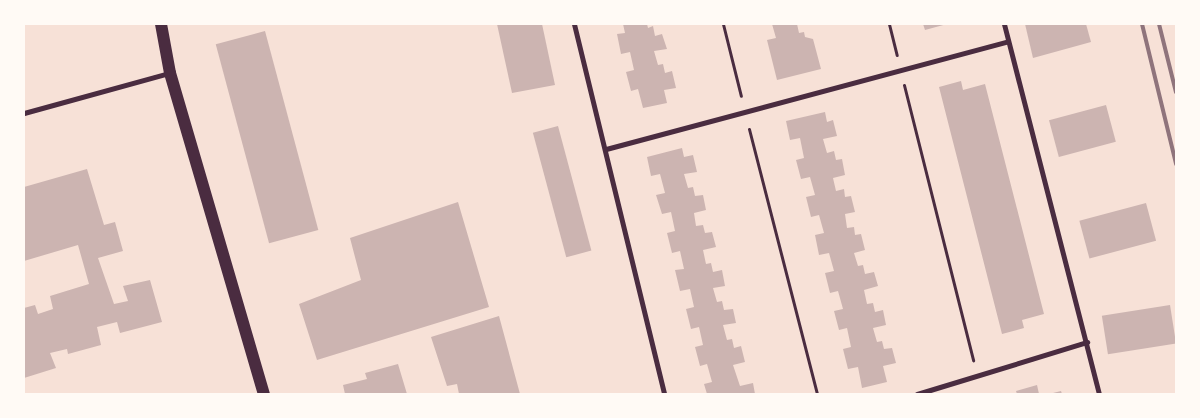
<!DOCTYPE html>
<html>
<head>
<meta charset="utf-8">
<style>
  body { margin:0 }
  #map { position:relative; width:1200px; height:418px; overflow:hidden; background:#f7e1d7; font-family:Lato,sans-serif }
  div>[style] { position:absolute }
  .building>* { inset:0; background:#ccb4b1; transform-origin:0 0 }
  .path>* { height:3px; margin:-1.5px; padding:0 1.5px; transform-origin:1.5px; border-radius:1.5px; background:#4a2c40 }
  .minor>* { height:5px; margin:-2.5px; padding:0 2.5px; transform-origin:2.5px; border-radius:2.5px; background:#4a2c40 }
  .primary>* { height:12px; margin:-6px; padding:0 6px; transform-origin:6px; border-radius:6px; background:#4a2c40 }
  .rail>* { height:4px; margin:-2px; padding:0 2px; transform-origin:2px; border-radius:2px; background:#8f747c }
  span { translate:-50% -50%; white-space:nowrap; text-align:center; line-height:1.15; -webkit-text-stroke:5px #fffaf5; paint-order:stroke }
  .frame { position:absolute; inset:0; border:25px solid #fffaf5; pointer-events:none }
</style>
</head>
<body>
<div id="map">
  <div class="building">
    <div style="clip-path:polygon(497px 24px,542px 24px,555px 85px,512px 93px)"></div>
    <div style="clip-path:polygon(623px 24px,647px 24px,648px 28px,653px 26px,655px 36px,662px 34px,667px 49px,654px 51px,658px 65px,663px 64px,665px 73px,672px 71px,676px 88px,664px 90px,667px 103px,643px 108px,638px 89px,631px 91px,626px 72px,634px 70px,630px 52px,621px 54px,617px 34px,625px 33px)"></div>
    <div style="clip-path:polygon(772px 24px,797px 24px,799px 33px,804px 32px,805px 37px,813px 39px,821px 69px,777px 80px,767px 40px,776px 38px)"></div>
    <div style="clip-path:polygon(923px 24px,947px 24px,925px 30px)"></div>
    <div style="clip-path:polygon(1025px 24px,1086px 24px,1091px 42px,1033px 58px)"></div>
    <div style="left:265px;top:31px;width:206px;height:51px;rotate:75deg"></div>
    <div style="clip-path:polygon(961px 81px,963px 90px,985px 84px,1044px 314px,1022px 320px,1024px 328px,1002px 334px,939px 87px)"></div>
    <div style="left:1106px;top:105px;width:38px;height:59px;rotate:75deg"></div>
    <div style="clip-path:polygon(825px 112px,827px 122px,833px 120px,837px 136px,823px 139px,827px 153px,834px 151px,836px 160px,842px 159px,845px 175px,833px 178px,836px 191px,844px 189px,845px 197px,851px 196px,855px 212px,845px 214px,847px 228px,854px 227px,855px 235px,861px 234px,865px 250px,854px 253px,858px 266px,863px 265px,865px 274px,874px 272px,878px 286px,864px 290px,867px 304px,873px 303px,875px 312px,883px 310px,886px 325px,873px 328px,877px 342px,882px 341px,884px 349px,892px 348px,896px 363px,883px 366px,887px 382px,862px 388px,858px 367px,848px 369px,843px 349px,851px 347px,847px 328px,839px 330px,834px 311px,843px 309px,838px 291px,830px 293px,825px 273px,834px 271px,829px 253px,819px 255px,815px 235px,824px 233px,819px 215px,811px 217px,806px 197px,815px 195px,810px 177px,801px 179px,796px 160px,804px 158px,800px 138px,790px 140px,786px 121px)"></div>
    <div style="left:558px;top:126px;width:129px;height:26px;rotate:75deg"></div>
    <div style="clip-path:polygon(682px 148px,684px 157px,693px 155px,697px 172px,684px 174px,688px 188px,693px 187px,695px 196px,703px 195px,706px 210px,694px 213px,696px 226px,703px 225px,705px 233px,712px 232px,716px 247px,703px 250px,706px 264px,711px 263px,713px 272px,722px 270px,725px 286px,713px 288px,717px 302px,722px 301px,724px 310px,733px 309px,736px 323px,723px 325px,727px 340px,732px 339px,734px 348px,741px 346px,745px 362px,733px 365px,740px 386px,753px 383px,755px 394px,707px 394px,704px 384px,712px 382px,707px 364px,700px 366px,695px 347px,703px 345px,699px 327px,691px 329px,686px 309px,694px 307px,690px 289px,680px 291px,675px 270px,684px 269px,680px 251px,672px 253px,667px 233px,675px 231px,671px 212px,662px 214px,656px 195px,665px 193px,660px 174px,651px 176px,647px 157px)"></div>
    <div style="clip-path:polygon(87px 169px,104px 225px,115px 222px,123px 251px,98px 258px,114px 304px,128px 301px,123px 286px,150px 280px,162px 322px,120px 333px,117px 322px,97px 327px,101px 345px,68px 354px,67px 349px,50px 353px,56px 368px,24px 378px,24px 308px,35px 305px,38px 314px,53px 309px,50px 296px,89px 284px,78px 245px,24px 261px,24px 187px)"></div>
    <div style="clip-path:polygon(458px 202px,489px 307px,317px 360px,299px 304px,361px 280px,350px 238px)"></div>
    <div style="left:1146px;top:203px;width:39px;height:69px;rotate:75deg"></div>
    <div style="left:1170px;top:305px;width:39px;height:69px;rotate:81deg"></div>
    <div style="clip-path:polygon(499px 316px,520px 394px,459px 394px,457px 384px,447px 386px,431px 337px)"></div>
    <div style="clip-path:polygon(398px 364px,407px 394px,345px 394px,343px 385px,367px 379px,365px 373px)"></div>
    <div style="clip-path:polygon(1037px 385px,1039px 394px,1017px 394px,1016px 391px)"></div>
    <div style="clip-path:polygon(1061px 391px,1062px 394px,1049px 394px)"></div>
  </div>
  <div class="path">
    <div style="left:723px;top:24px;width:74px;rotate:76deg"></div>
    <div style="left:889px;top:24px;width:32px;rotate:76deg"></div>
    <div style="left:904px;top:85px;width:284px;rotate:75.9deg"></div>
    <div style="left:749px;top:129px;width:274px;rotate:75.6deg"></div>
  </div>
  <div class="minor">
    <div style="left:574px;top:24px;width:381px;rotate:76.3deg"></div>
    <div style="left:1004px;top:24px;width:382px;rotate:75.6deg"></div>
    <div style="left:24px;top:113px;width:150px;rotate:-15.4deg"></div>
    <div style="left:606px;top:149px;width:416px;rotate:-15deg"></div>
    <div style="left:917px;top:394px;width:178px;rotate:-17deg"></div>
  </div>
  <div class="primary">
    <div style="left:161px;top:24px;width:50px;rotate:79.6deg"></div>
    <div style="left:170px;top:73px;width:334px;rotate:73.7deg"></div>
  </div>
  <div class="rail">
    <div style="left:1142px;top:24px;width:144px;rotate:76.3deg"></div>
    <div style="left:1159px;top:24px;width:70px;rotate:76deg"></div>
  </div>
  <div class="frame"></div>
</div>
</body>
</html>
